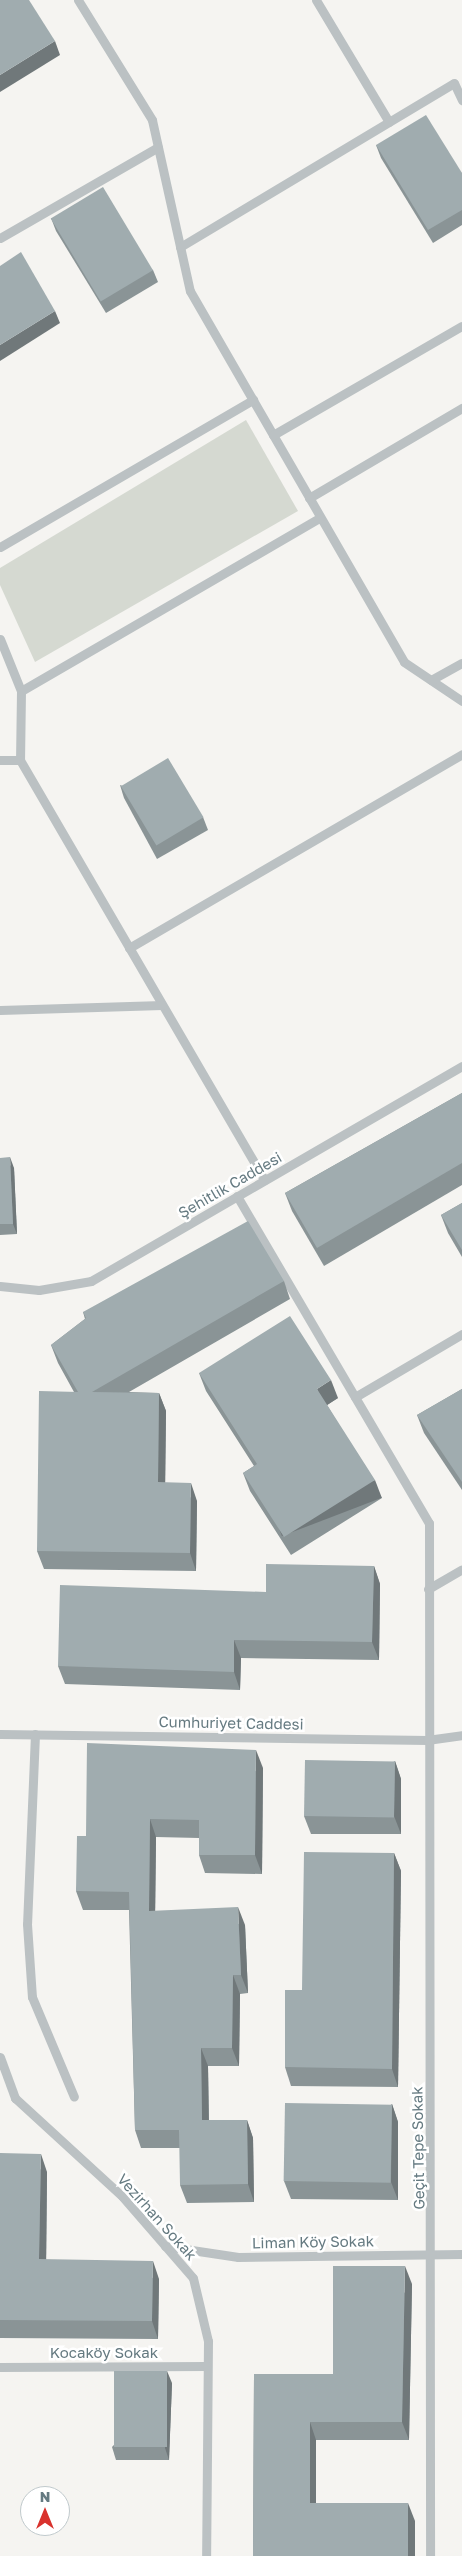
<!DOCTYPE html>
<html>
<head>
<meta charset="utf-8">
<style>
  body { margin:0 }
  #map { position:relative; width:462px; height:2556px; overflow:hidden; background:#f5f4f1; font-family:"Golos Text",sans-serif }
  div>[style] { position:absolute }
  .green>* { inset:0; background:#d5d9d1 }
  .minor>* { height:9px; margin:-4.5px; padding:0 4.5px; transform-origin:4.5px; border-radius:4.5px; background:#bbc1c3 }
  .wall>* { inset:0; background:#8a9496 }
  .shaded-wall>* { inset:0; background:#70787a; transform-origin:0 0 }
  .building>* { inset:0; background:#a0acaf; transform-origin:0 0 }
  span { translate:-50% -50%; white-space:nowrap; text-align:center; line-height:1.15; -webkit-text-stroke:5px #fff; paint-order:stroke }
  .street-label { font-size:15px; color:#657a81 }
  .north { position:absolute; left:20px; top:2486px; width:50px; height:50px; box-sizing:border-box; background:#fff; border:1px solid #c1cacd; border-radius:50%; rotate:0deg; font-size:14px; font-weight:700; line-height:20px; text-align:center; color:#657a81 }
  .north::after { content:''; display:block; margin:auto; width:18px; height:22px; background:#d9322d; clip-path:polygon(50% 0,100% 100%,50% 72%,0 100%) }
</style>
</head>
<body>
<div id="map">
  <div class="green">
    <div style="clip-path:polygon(246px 420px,298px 511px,35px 662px,0 585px,0 568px)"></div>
  </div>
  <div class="minor">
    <div style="left:78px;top:0;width:141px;rotate:58.3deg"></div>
    <div style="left:152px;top:120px;width:175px;rotate:77.5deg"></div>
    <div style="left:190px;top:291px;width:428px;rotate:60deg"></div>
    <div style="left:404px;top:662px;width:70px;rotate:33.9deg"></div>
    <div style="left:316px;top:0;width:142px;rotate:59.1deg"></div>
    <div style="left:0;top:238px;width:182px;rotate:-29.9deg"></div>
    <div style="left:180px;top:247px;width:319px;rotate:-30.9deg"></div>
    <div style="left:454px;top:83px;width:19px;rotate:65deg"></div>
    <div style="left:273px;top:435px;width:218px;rotate:-30deg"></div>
    <div style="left:309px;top:498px;width:178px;rotate:-30.5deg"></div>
    <div style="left:0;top:547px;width:293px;rotate:-30.2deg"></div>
    <div style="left:0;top:639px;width:56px;rotate:68deg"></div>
    <div style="left:21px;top:691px;width:69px;rotate:90.8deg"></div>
    <div style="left:20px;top:760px;width:486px;rotate:59.8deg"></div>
    <div style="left:431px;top:680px;width:35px;rotate:-29deg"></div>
    <div style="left:21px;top:691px;width:345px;rotate:-30.1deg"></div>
    <div style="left:0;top:760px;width:20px"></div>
    <div style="left:129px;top:948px;width:385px;rotate:-30.2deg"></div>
    <div style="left:0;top:1010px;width:162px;rotate:-1.8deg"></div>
    <div style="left:237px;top:1196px;width:379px;rotate:59.6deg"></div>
    <div style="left:429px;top:1523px;width:1033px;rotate:89.94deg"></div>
    <div style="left:0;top:1286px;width:39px;rotate:6deg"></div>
    <div style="left:39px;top:1290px;width:53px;rotate:-9.8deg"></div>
    <div style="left:91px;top:1281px;width:429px;rotate:-30.1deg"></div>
    <div style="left:355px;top:1397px;width:124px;rotate:-30.5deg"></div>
    <div style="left:428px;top:1589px;width:39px;rotate:-30deg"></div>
    <div style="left:0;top:1734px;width:427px;rotate:0.8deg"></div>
    <div style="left:427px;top:1740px;width:35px;rotate:-8deg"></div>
    <div style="left:35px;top:1734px;width:190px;rotate:92.4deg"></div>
    <div style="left:27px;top:1924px;width:73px;rotate:86.1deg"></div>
    <div style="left:32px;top:1997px;width:108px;rotate:67.2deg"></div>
    <div style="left:0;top:2057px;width:44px;rotate:69.9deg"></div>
    <div style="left:15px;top:2098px;width:145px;rotate:42.5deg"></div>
    <div style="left:122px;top:2196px;width:108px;rotate:49.1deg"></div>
    <div style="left:193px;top:2278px;width:65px;rotate:76.6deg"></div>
    <div style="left:208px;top:2341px;width:215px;rotate:90.5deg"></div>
    <div style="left:165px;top:2246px;width:74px;rotate:8.6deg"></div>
    <div style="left:238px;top:2257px;width:224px;rotate:-0.8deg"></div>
    <div style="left:0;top:2367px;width:207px;rotate:-0.3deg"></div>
  </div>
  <div class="wall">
    <div style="clip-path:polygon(376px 145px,462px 173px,462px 225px,433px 243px,381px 158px)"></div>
    <div style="clip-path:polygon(51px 218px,153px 270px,158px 282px,106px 313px,56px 231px)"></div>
    <div style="clip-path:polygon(120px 785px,203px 817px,208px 830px,157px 859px,124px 798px)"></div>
    <div style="clip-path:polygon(462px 1093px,462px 1185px,324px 1266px,292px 1211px,285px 1193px)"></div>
    <div style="clip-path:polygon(0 1158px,14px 1168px,17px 1234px,0 1235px)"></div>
    <div style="clip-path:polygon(462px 1203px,462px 1257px,448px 1233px,441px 1215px)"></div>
    <div style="clip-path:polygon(284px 1281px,290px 1299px,129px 1392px,159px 1393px,166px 1411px,165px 1483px,197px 1501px,196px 1571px,44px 1569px,37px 1551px,74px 1392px,58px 1363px,51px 1345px,85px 1319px,83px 1312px)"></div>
    <div style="clip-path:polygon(199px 1373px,338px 1398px,327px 1405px,382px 1498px,291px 1555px,250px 1491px,243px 1473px,254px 1466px,206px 1391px)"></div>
    <div style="clip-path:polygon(462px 1389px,462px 1490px,424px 1433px,417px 1415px)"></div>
    <div style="clip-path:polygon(374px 1566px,380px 1584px,379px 1660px,241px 1658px,240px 1690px,65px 1684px,58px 1666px,266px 1592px)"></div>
    <div style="clip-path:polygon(395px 1761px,401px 1779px,401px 1834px,311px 1834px,304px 1816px)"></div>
    <div style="clip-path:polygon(263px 1768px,262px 1874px,205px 1873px,199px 1855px,199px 1838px,156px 1837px,155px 1911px,245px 1925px,248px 1993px,240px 1994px,239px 2066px,208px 2066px,209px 2120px,247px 2120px,253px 2138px,254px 2202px,187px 2203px,180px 2185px,180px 2148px,141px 2148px,135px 2130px,129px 1910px,83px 1910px,76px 1891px,86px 1836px)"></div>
    <div style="clip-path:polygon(394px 1853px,401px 1871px,398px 2087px,291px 2086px,285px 2067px,302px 1990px)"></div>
    <div style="clip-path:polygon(392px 2104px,398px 2122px,398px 2200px,291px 2199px,284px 2181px)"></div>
    <div style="clip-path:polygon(0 2153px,47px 2172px,46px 2260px,159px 2279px,158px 2339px,0 2338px)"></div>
    <div style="clip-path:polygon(412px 2284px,409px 2440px,316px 2440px,316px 2503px,415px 2521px,253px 2556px,254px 2374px,333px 2374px)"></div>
    <div style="clip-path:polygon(172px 2383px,169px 2460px,116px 2460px,112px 2447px)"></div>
  </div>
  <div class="shaded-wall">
    <div style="clip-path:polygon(55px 41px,60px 55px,0 92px,0 75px)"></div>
    <div style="clip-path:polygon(55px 311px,60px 323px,0 361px,0 345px)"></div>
    <div style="clip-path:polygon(10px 1157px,14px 1168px,17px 1234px,13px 1224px)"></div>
    <div style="clip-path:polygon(331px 1380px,338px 1398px,324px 1407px,317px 1389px)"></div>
    <div style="clip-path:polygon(159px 1393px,166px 1411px,165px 1501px,158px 1482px)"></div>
    <div style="left:375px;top:1480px;width:19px;height:107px;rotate:69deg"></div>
    <div style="clip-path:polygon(191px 1483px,197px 1501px,196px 1571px,190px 1553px)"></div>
    <div style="clip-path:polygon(374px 1566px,380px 1584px,379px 1660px,372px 1642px)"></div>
    <div style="clip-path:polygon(234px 1640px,241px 1658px,240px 1690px,234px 1672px)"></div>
    <div style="clip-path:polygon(256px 1750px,263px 1768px,262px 1874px,255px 1855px)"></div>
    <div style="clip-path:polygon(395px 1761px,401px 1779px,401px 1834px,394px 1816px)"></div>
    <div style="clip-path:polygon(150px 1819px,156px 1837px,155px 1929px,149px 1911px)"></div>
    <div style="clip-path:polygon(394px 1853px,401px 1871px,398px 2087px,392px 2069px)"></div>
    <div style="clip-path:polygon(238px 1907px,245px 1925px,248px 1993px,241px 1975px)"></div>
    <div style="clip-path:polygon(233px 1975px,240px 1994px,239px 2066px,232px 2048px)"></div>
    <div style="clip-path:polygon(201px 2048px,208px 2066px,209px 2138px,202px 2120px)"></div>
    <div style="clip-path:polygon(392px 2104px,398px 2122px,398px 2200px,391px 2182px)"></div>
    <div style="clip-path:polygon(247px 2120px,253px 2138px,254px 2202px,248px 2184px)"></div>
    <div style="clip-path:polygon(41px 2154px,47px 2172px,46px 2278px,39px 2259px)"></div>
    <div style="clip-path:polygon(153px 2261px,159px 2279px,158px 2339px,152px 2321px)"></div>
    <div style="clip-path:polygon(405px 2266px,412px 2284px,409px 2440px,402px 2422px)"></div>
    <div style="clip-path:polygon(167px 2371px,172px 2383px,169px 2460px,165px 2448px)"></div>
    <div style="clip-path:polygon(310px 2422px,316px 2440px,316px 2521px,310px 2503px)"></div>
    <div style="clip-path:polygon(408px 2503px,415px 2521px,415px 2556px,408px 2556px)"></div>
  </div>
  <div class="building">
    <div style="clip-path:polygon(0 0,29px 0,55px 41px,0 75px)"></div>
    <div style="clip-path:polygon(426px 115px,462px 173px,462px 210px,428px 230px,376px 145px)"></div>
    <div style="left:103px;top:187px;width:97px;height:61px;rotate:59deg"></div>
    <div style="clip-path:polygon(21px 252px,55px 311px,0 345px,0 266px)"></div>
    <div style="left:168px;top:758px;width:69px;height:55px;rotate:59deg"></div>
    <div style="clip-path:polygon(462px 1093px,462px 1163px,317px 1248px,285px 1193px)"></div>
    <div style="clip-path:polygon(10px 1157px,13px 1224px,0 1224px,0 1158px)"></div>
    <div style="clip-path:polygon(462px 1203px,462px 1250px,441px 1215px)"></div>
    <div style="clip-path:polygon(248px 1221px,284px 1281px,92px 1392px,159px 1393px,158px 1482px,191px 1483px,190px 1553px,37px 1551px,39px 1391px,78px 1392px,51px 1345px,86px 1318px,83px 1312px)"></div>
    <div style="clip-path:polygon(290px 1316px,331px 1380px,317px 1389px,375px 1480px,284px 1537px,243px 1473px,257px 1464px,199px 1373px)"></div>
    <div style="clip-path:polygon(462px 1389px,462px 1482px,417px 1415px)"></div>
    <div style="clip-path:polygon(266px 1564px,374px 1566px,372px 1642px,234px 1640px,234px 1672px,58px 1666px,60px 1585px,266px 1592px)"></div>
    <div style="clip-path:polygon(87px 1743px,256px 1750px,255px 1855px,199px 1855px,199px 1820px,150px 1819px,149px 1911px,238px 1907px,241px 1975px,233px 1975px,232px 2048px,201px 2048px,202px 2120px,247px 2120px,248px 2184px,180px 2185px,179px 2130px,135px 2130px,129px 1892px,76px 1891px,77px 1836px,86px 1836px)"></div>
    <div style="left:305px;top:1760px;width:90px;height:56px;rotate:1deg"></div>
    <div style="clip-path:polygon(304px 1852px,394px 1853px,392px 2069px,285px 2067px,285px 1990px,302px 1990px)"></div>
    <div style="left:285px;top:2103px;width:107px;height:78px;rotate:1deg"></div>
    <div style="clip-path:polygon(0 2153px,41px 2154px,39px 2259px,153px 2261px,152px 2321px,0 2320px)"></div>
    <div style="clip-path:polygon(333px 2266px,405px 2266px,402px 2422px,310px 2422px,310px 2503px,408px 2503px,408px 2556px,253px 2556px,254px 2374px,333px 2374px)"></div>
    <div style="left:114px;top:2371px;width:53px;height:76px"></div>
  </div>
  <div class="street-label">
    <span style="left:230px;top:1185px;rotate:-30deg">Şehitlik Caddesi</span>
    <span style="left:231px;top:1723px;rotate:1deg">Cumhuriyet Caddesi</span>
    <span style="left:418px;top:2148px;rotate:-91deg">Geçit Tepe Sokak</span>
    <span style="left:157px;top:2217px;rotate:48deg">Vezirhan Sokak</span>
    <span style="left:313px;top:2242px;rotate:-1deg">Liman Köy Sokak</span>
    <span style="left:104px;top:2353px">Kocaköy Sokak</span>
  </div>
  <div class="north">N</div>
</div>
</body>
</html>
